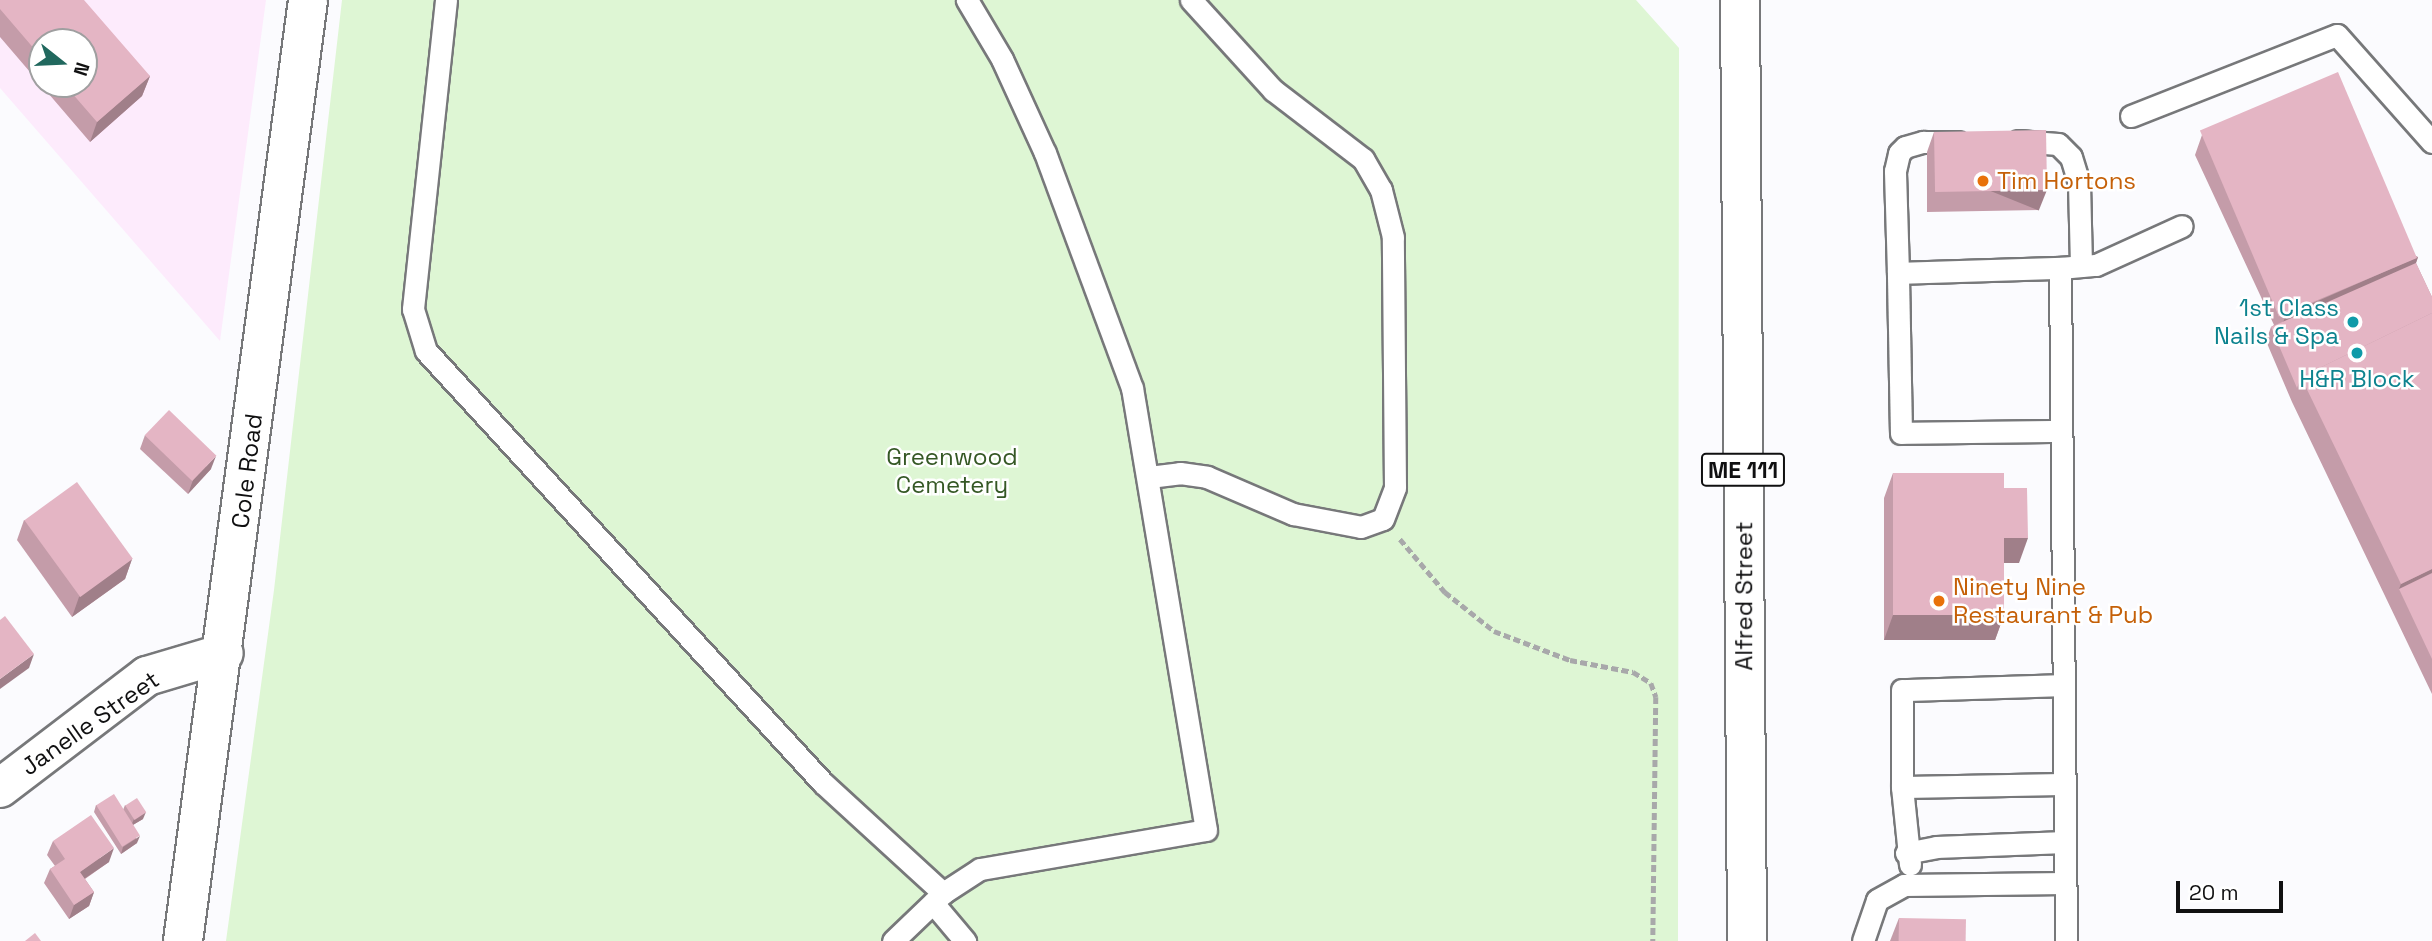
<!DOCTYPE html>
<html>
<head>
<meta charset="utf-8">
<style>
  body { margin:0 }
  #map { position:relative; width:2432px; height:941px; overflow:hidden; background:#fbfbfe; font-family:"Space Grotesk",sans-serif }
  div>[style] { position:absolute }
  .industrial>* { inset:0; background:#fdebfc }
  .green>* { inset:0; background:#def6d4 }
  .path>* { height:4.5px; margin-top:-2.25px; transform-origin:0; background:repeating-linear-gradient(90deg,#a8a8aa 0 7px,transparent 0 10.5px) }
  .roads { filter:drop-shadow(2px 0 #77787a) drop-shadow(-2px 0 #77787a) drop-shadow(0 2px #77787a) drop-shadow(0 -2px #77787a) }
  .service>* { height:21px; margin:-10.5px; padding:0 10.5px; transform-origin:10.5px; border-radius:10.5px; background:#fff }
  .minor>* { height:38px; margin:-19px; padding:0 19px; transform-origin:19px; border-radius:19px; background:#fff }
  .primary>* { height:38px; margin:-19px; padding:0 19px; transform-origin:19px; border-radius:19px; background:#fff }
  .wall>* { inset:0; background:#c49ca9 }
  .shaded-wall>* { inset:0; background:#a07f89; transform-origin:0 0 }
  .building>* { inset:0; background:#e4b5c4; transform-origin:0 0 }
  .dots>* { width:19px; height:19px; translate:-50% -50%; box-sizing:border-box; border:4px solid #fff; border-radius:50% }
  span { translate:-50% -50%; white-space:nowrap; text-align:center; line-height:1.15; -webkit-text-stroke:5px #fff; paint-order:stroke }
  .shield-label span { padding:2px 5px; background:#fff; border:2px solid; border-radius:5px; -webkit-text-stroke-width:0 }
  .shield-label { font-size:23px; color:#101011; font-weight:700 }
  .food-label { font-size:24px; color:#c56008 }
  .left { translate:0 -50%; text-align:left }
  .culture-label { font-size:24px; color:#0d838f }
  .right { translate:-100% -50%; text-align:right }
  .park-label { font-size:24px; color:#355825 }
  .street-label { font-size:24px; color:#101011 }
  .north { position:absolute; left:28px; top:28px; width:70px; height:70px; box-sizing:border-box; background:#fff; border:2px solid #9f9fa0; border-radius:50%; rotate:108deg; font-size:19px; font-weight:700; line-height:28px; text-align:center; color:#101011 }
  .north::after { content:''; display:block; margin:auto; width:24px; height:32px; background:#21685e; clip-path:polygon(50% 0,100% 100%,50% 72%,0 100%) }
  .scale { position:absolute; left:2176px; top:881px; width:107px; height:32px; box-sizing:border-box; border:4px solid #101011; border-top:0; padding-left:9px; font-size:21px; line-height:24px; white-space:nowrap; color:#101011; -webkit-text-stroke:5px #fff; paint-order:stroke }
</style>
</head>
<body>
<div id="map">
  <div class="industrial">
    <div style="clip-path:polygon(evenodd,0 0,266px 0,220px 341px,0 88px,0 0,42px 42px,84px 42px,84px 84px,42px 84px,42px 42px)"></div>
  </div>
  <div class="green">
    <div style="clip-path:polygon(342px 0,1636px 0,1679px 48px,1678px 941px,226px 941px,274px 590px)"></div>
  </div>
  <div class="path">
    <div style="left:1400px;top:539px;width:70px;rotate:49.7deg"></div>
    <div style="left:1445px;top:592px;width:63px;rotate:38.5deg"></div>
    <div style="left:1494px;top:631px;width:81px;rotate:20.9deg"></div>
    <div style="left:1570px;top:660px;width:64px;rotate:10.8deg"></div>
    <div style="left:1633px;top:672px;width:21px;rotate:31deg"></div>
    <div style="left:1651px;top:683px;width:15px;rotate:70deg"></div>
    <div style="left:1656px;top:697px;width:244px;rotate:90.7deg"></div>
  </div>
  <div class="roads">
    <div class="service">
      <div style="left:446px;top:0;width:311px;rotate:96.1deg"></div>
      <div style="left:413px;top:309px;width:44px;rotate:72.8deg"></div>
      <div style="left:426px;top:351px;width:587px;rotate:47.42deg"></div>
      <div style="left:823px;top:783px;width:163px;rotate:42.5deg"></div>
      <div style="left:2131px;top:116px;width:221px;rotate:-21.5deg"></div>
      <div style="left:2337px;top:35px;width:143px;rotate:48.4deg"></div>
      <div style="left:2018px;top:141px;width:40px;rotate:4.3deg"></div>
      <div style="left:2058px;top:144px;width:18px;rotate:45deg"></div>
      <div style="left:2071px;top:157px;width:27px;rotate:73deg"></div>
      <div style="left:2079px;top:183px;width:83px;rotate:88.6deg"></div>
      <div style="left:1898px;top:273px;width:102px;rotate:-91.7deg"></div>
      <div style="left:1895px;top:171px;width:18px;rotate:-77deg"></div>
      <div style="left:1899px;top:153px;width:8px;rotate:-45deg"></div>
      <div style="left:1905px;top:147px;width:19px;rotate:-16deg"></div>
      <div style="left:1923px;top:142px;width:35px"></div>
      <div style="left:2060px;top:431px;width:159px;rotate:179.3deg"></div>
      <div style="left:1901px;top:433px;width:160px;rotate:-91.1deg"></div>
      <div style="left:1898px;top:273px;width:162px;rotate:-1.8deg"></div>
      <div style="left:1149px;top:477px;width:31px;rotate:-7deg"></div>
      <div style="left:1180px;top:473px;width:27px;rotate:8deg"></div>
      <div style="left:1207px;top:477px;width:94px;rotate:23.3deg"></div>
      <div style="left:1293px;top:514px;width:69px;rotate:10.8deg"></div>
      <div style="left:1361px;top:527px;width:23px;rotate:-20deg"></div>
      <div style="left:1383px;top:519px;width:34px;rotate:-69deg"></div>
      <div style="left:1395px;top:487px;width:250px;rotate:-90.5deg"></div>
      <div style="left:1393px;top:237px;width:49px;rotate:-104.3deg"></div>
      <div style="left:1381px;top:190px;width:36px;rotate:-120deg"></div>
      <div style="left:1363px;top:159px;width:113px;rotate:-142.5deg"></div>
      <div style="left:1273px;top:90px;width:122px;rotate:-132.3deg"></div>
      <div style="left:2063px;top:685px;width:161px;rotate:178.2deg"></div>
      <div style="left:1902px;top:690px;width:97px;rotate:90deg"></div>
      <div style="left:1902px;top:787px;width:162px;rotate:-1.1deg"></div>
      <div style="left:1902px;top:787px;width:78px;rotate:84.1deg"></div>
      <div style="left:1906px;top:853px;width:31px;rotate:-11deg"></div>
      <div style="left:1936px;top:847px;width:129px;rotate:-2.2deg"></div>
      <div style="left:933px;top:903px;width:50px;rotate:49.9deg"></div>
      <div style="left:893px;top:941px;width:69px;rotate:-43.8deg"></div>
      <div style="left:943px;top:893px;width:44px;rotate:-33deg"></div>
      <div style="left:980px;top:869px;width:229px;rotate:-9.8deg"></div>
      <div style="left:1206px;top:830px;width:448px;rotate:-99.5deg"></div>
      <div style="left:1132px;top:388px;width:251px;rotate:-110.3deg"></div>
      <div style="left:1045px;top:153px;width:103px;rotate:-114.6deg"></div>
      <div style="left:1002px;top:59px;width:69px;rotate:-120.7deg"></div>
      <div style="left:1863px;top:941px;width:43px;rotate:-71.1deg"></div>
      <div style="left:1877px;top:900px;width:31px;rotate:-29deg"></div>
      <div style="left:1904px;top:885px;width:161px;rotate:-0.7deg"></div>
      <div style="left:2066px;top:941px;width:673px;rotate:-90.51deg"></div>
      <div style="left:2060px;top:268px;width:36px;rotate:-5deg"></div>
      <div style="left:2096px;top:265px;width:94px;rotate:-24.4deg"></div>
    </div>
    <div class="minor">
      <div style="left:0;top:788px;width:185px;rotate:-37.3deg"></div>
      <div style="left:147px;top:676px;width:80px;rotate:-16.6deg"></div>
      <div style="left:183px;top:941px;width:949px;rotate:-82.43deg"></div>
    </div>
    <div class="primary">
      <div style="left:1740px;top:0;width:941px;rotate:89.57deg"></div>
    </div>
  </div>
  <div class="wall">
    <div style="clip-path:polygon(evenodd,0 0,150px 76px,142px 96px,90px 142px,0 37px,0 0,42px 42px,84px 84px,42px 84px,42px 42px)"></div>
    <div style="clip-path:polygon(1934px 132px,2039px 210px,1927px 212px,1927px 152px)"></div>
    <div style="clip-path:polygon(2202px 135px,2418px 257px,2416px 263px,2432px 297px,2432px 694px,2292px 402px,2266px 341px,2271px 327px,2274px 325px,2195px 155px)"></div>
    <div style="clip-path:polygon(145px 435px,211px 469px,188px 494px,140px 449px)"></div>
    <div style="clip-path:polygon(1893px 473px,2004px 488px,2019px 563px,2004px 563px,2004px 615px,1995px 640px,1884px 640px,1884px 498px)"></div>
    <div style="clip-path:polygon(24px 520px,132px 559px,125px 579px,72px 617px,17px 540px)"></div>
    <div style="clip-path:polygon(96px 805px,123px 810px,125px 805px,143px 819px,133px 825px,137px 843px,121px 854px,94px 812px)"></div>
    <div style="clip-path:polygon(53px 841px,109px 862px,85px 879px,94px 892px,89px 906px,69px 919px,44px 883px,50px 869px,55px 866px,47px 855px)"></div>
    <div style="clip-path:polygon(1899px 918px,1966px 941px,1890px 941px)"></div>
  </div>
  <div class="shaded-wall">
    <div style="clip-path:polygon(150px 76px,142px 96px,90px 142px,97px 122px)"></div>
    <div style="left:2047px;top:190px;width:22px;height:112px;rotate:112deg"></div>
    <div style="clip-path:polygon(2418px 257px,2411px 277px,2278px 335px,2286px 315px)"></div>
    <div style="clip-path:polygon(216px 456px,211px 469px,188px 494px,193px 480px)"></div>
    <div style="clip-path:polygon(2004px 538px,2028px 538px,2019px 563px,1995px 563px)"></div>
    <div style="clip-path:polygon(132px 559px,125px 579px,72px 617px,79px 597px)"></div>
    <div style="clip-path:polygon(2432px 569px,2432px 590px,2399px 589px,2401px 584px)"></div>
    <div style="clip-path:polygon(1893px 615px,2004px 615px,1995px 640px,1884px 640px)"></div>
    <div style="clip-path:polygon(34px 654px,29px 668px,0 689px,0 679px)"></div>
    <div style="clip-path:polygon(146px 812px,143px 819px,131px 826px,134px 819px)"></div>
    <div style="clip-path:polygon(140px 836px,137px 843px,121px 854px,123px 847px)"></div>
    <div style="clip-path:polygon(114px 848px,109px 862px,75px 885px,80px 872px)"></div>
    <div style="clip-path:polygon(94px 892px,89px 906px,69px 919px,74px 905px)"></div>
  </div>
  <div class="building">
    <div style="clip-path:polygon(0 0,84px 0,150px 76px,97px 122px,64px 84px,84px 84px,84px 42px,42px 42px,42px 58px,0 9px)"></div>
    <div style="left:2338px;top:72px;width:202px;height:150px;rotate:67deg"></div>
    <div style="left:2046px;top:130px;width:60px;height:112px;rotate:89deg"></div>
    <div style="clip-path:polygon(2416px 263px,2432px 297px,2432px 313px,2301px 377px,2297px 388px,2271px 327px)"></div>
    <div style="clip-path:polygon(2432px 313px,2432px 569px,2401px 584px,2301px 377px)"></div>
    <div style="left:169px;top:410px;width:66px;height:35px;rotate:44deg"></div>
    <div style="clip-path:polygon(1893px 473px,2004px 473px,2004px 488px,2027px 488px,2028px 538px,2004px 538px,2004px 615px,1893px 615px)"></div>
    <div style="left:77px;top:482px;width:95px;height:65px;rotate:54deg"></div>
    <div style="clip-path:polygon(2432px 573px,2432px 659px,2399px 589px)"></div>
    <div style="clip-path:polygon(5px 616px,34px 654px,0 679px,0 620px)"></div>
    <div style="left:114px;top:794px;width:49px;height:21px;rotate:58deg"></div>
    <div style="left:137px;top:798px;width:17px;height:14px;rotate:57deg"></div>
    <div style="clip-path:polygon(91px 815px,114px 848px,80px 872px,94px 892px,74px 905px,50px 869px,65px 859px,53px 841px)"></div>
    <div style="left:1899px;top:918px;width:67px;height:23px;rotate:1deg"></div>
    <div style="clip-path:polygon(35px 933px,41px 941px,25px 941px)"></div>
  </div>
  <div class="dots">
    <div style="left:1983px;top:181px;background:#e8710a"></div>
    <div style="left:2353px;top:322px;background:#0f9aa8"></div>
    <div style="left:2357px;top:353px;background:#0f9aa8"></div>
    <div style="left:1939px;top:601px;background:#e8710a"></div>
  </div>
  <div class="shield-label">
    <span style="left:1743px;top:470px">ME 111</span>
  </div>
  <div class="food-label">
    <span class="left" style="left:1997px;top:181px">Tim Hortons</span>
    <span class="left" style="left:1953px;top:601px">Ninety Nine<br>Restaurant &amp; Pub</span>
  </div>
  <div class="culture-label">
    <span class="right" style="left:2339px;top:322px">1st Class<br>Nails &amp; Spa</span>
    <span style="left:2357px;top:379px">H&amp;R Block</span>
  </div>
  <div class="park-label">
    <span style="left:952px;top:471px">Greenwood<br>Cemetery</span>
  </div>
  <div class="street-label">
    <span style="left:247px;top:471px;rotate:-83deg">Cole Road</span>
    <span style="left:1744px;top:596px;rotate:-90deg">Alfred Street</span>
    <span style="left:90px;top:723px;rotate:-35deg">Janelle Street</span>
  </div>
  <div class="north">N</div>
  <div class="scale">20 m</div>
</div>
</body>
</html>
